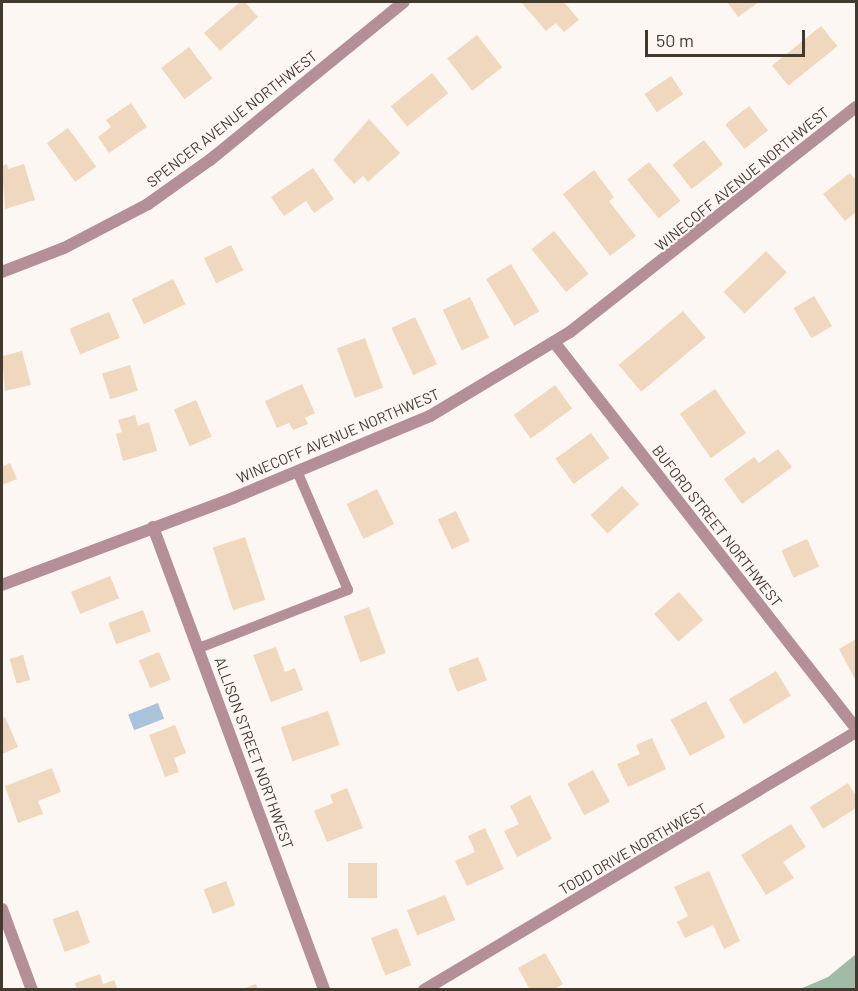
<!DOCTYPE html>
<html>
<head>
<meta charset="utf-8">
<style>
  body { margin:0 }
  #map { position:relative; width:858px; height:991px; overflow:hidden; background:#fcf7f2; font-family:Barlow,sans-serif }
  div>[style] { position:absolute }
  .forest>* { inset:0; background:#a1bca6 }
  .water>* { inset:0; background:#abc2db; transform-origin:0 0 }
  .building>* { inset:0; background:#f0d8bf; transform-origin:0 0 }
  .service>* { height:10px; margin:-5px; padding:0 5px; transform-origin:5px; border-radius:5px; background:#b48f97 }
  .minor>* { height:12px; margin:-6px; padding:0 6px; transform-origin:6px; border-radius:6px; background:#b48f97 }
  .tertiary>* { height:12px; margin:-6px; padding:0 6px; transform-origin:6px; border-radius:6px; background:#b48f97 }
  span { translate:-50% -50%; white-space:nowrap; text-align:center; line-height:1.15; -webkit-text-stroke:4.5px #fcf7f2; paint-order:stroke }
  .street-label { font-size:15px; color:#42392f }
  .frame { position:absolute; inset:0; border:3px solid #42392f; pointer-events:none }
  .scale { position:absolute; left:645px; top:30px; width:160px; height:27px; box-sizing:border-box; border:3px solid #42392f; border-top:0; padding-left:8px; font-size:18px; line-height:21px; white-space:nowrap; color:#42392f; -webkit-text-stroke:4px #fcf7f2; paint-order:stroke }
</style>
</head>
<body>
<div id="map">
  <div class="forest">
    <div style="clip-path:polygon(856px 954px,856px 989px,800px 989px,828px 977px)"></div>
  </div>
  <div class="water">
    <div style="left:158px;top:703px;width:17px;height:32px;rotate:69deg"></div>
  </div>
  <div class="building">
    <div style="clip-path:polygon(240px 2px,245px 2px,258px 17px,220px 51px,204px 33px)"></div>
    <div style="clip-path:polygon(521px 2px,564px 2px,579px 20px,564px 32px,556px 23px,546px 31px)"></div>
    <div style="clip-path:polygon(727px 2px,759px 2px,738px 17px)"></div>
    <div style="left:821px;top:26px;width:26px;height:63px;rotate:51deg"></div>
    <div style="left:477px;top:35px;width:41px;height:38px;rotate:52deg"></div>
    <div style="left:189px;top:47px;width:39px;height:35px;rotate:53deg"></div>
    <div style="left:432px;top:73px;width:26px;height:53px;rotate:51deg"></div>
    <div style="left:671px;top:76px;width:22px;height:32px;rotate:56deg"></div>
    <div style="clip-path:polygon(131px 103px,147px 127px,109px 153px,98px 137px,111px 127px,106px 120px)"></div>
    <div style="left:749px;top:106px;width:31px;height:30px;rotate:52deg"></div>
    <div style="clip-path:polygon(369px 119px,400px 153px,368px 182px,363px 176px,354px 184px,333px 160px)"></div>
    <div style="left:68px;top:128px;width:48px;height:26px;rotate:54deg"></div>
    <div style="left:704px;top:140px;width:31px;height:40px;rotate:52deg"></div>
    <div style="left:649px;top:162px;width:50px;height:28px;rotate:51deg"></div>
    <div style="clip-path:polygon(7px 164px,8px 169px,24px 164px,35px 200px,5px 209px,2px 166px)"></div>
    <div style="clip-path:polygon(313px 168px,334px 199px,314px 213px,306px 201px,284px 216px,271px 197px)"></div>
    <div style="clip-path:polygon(594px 170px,614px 197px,609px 201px,636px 236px,610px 256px,563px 194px)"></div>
    <div style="clip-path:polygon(850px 173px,856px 180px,856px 212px,845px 221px,823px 194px)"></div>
    <div style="left:554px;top:231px;width:55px;height:29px;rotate:51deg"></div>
    <div style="left:231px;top:245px;width:28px;height:30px;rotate:64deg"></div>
    <div style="left:766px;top:251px;width:30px;height:59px;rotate:46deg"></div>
    <div style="left:511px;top:264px;width:55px;height:29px;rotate:59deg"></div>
    <div style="left:173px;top:279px;width:28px;height:46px;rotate:64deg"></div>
    <div style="left:814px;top:296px;width:35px;height:24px;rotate:59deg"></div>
    <div style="left:470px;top:297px;width:45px;height:30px;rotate:65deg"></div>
    <div style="left:683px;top:311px;width:35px;height:84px;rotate:50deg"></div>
    <div style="left:109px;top:312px;width:28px;height:43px;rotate:67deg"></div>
    <div style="left:415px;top:317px;width:52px;height:26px;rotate:65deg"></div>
    <div style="left:365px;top:338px;width:53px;height:30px;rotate:70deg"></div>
    <div style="clip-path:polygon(22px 351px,31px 385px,5px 391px,2px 356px)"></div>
    <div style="left:130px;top:365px;width:27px;height:29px;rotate:73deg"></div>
    <div style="clip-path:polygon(302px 384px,315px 413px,305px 418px,308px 424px,293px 430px,289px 423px,277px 428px,265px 401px)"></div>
    <div style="left:555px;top:385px;width:29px;height:51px;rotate:54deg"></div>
    <div style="left:715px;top:389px;width:54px;height:43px;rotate:55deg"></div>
    <div style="left:196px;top:400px;width:40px;height:24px;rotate:67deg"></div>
    <div style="clip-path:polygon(135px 415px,138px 426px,149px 422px,157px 451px,123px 461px,116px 434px,122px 432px,118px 420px)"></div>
    <div style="left:591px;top:433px;width:31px;height:44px;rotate:54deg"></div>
    <div style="clip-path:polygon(778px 449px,792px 467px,742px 504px,724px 479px,754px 457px,759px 463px)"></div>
    <div style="clip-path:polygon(10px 463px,17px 479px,2px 485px,2px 467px)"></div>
    <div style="left:622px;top:486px;width:25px;height:43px;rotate:47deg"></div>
    <div style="left:377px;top:489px;width:39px;height:34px;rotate:64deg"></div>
    <div style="left:456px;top:511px;width:33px;height:20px;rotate:65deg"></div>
    <div style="left:245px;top:537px;width:66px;height:34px;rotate:72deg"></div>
    <div style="left:807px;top:539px;width:30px;height:28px;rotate:66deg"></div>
    <div style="left:110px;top:576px;width:24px;height:42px;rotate:68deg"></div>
    <div style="left:679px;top:592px;width:37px;height:33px;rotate:49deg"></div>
    <div style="left:369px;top:607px;width:49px;height:27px;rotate:70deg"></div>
    <div style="left:143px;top:610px;width:23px;height:37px;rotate:70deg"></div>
    <div style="clip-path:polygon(856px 639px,856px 681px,839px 649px)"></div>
    <div style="clip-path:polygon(276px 647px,285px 672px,295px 668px,303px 690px,271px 702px,253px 655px)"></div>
    <div style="left:159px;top:652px;width:30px;height:22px;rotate:67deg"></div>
    <div style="left:23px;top:655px;width:26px;height:14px;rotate:74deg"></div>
    <div style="left:478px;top:657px;width:25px;height:32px;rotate:69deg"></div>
    <div style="left:776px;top:671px;width:29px;height:55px;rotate:59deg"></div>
    <div style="left:706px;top:701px;width:41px;height:40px;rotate:62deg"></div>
    <div style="left:328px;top:711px;width:36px;height:50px;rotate:71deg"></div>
    <div style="clip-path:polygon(5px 717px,18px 747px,2px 754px,2px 718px)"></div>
    <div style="clip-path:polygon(175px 725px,186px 753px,174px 758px,179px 772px,165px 777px,149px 735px)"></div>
    <div style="clip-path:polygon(652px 738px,666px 769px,628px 787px,617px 764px,640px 754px,636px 745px)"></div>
    <div style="clip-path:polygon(52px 768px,61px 792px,38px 801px,43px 814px,18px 823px,5px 786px)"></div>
    <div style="left:593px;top:770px;width:36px;height:29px;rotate:62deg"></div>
    <div style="clip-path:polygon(848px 783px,856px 796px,856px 808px,823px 829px,810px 807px)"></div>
    <div style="clip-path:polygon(347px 788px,363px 828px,327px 842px,314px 811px,333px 803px,330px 795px)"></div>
    <div style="clip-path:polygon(530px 795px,552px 839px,517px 857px,504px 831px,519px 824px,510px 806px)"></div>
    <div style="clip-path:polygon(791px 824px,806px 847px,783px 862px,794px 878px,766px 895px,741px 855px)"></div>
    <div style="clip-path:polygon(485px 828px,504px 869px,467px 886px,455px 861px,475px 852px,468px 836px)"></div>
    <div style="left:348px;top:863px;width:29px;height:35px"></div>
    <div style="clip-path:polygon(709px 871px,740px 941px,724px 949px,713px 925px,685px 938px,677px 922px,688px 916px,674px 887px)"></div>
    <div style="left:226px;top:881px;width:26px;height:24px;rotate:69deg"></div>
    <div style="left:445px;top:895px;width:27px;height:41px;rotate:68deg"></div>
    <div style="left:78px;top:910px;width:35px;height:27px;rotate:70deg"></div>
    <div style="left:397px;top:928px;width:40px;height:28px;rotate:69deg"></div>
    <div style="clip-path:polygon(545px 953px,563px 984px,553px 990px,530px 990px,518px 968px)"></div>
    <div style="clip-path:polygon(100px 974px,103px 984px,114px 980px,118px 990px,77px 990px,75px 983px)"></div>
    <div style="clip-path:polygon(256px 984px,258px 990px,243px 990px,243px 989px)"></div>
  </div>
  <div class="service">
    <div style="left:199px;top:648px;width:160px;rotate:-21.3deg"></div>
    <div style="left:348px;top:590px;width:129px;rotate:-113.2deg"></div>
  </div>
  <div class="minor">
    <div style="left:2px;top:272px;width:66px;rotate:-21.2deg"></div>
    <div style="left:64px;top:248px;width:95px;rotate:-27.6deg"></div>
    <div style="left:148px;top:204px;width:76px;rotate:-35.4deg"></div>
    <div style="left:210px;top:160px;width:250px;rotate:-39.2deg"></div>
    <div style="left:554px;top:342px;width:490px;rotate:52deg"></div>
    <div style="left:153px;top:527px;width:494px;rotate:69.7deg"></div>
    <div style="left:2px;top:909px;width:86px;rotate:69.7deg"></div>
    <div style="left:424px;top:990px;width:503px;rotate:-30.85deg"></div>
  </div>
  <div class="tertiary">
    <div style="left:2px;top:585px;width:247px;rotate:-20.6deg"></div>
    <div style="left:233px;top:498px;width:213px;rotate:-22.6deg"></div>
    <div style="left:430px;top:416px;width:163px;rotate:-31deg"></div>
    <div style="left:570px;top:332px;width:364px;rotate:-38.2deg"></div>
  </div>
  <div class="street-label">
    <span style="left:232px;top:119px;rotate:-38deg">SPENCER AVENUE NORTHWEST</span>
    <span style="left:742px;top:179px;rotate:-39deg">WINECOFF AVENUE NORTHWEST</span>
    <span style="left:338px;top:436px;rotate:-23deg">WINECOFF AVENUE NORTHWEST</span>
    <span style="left:717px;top:526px;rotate:52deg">BUFORD STREET NORTHWEST</span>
    <span style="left:254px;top:753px;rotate:70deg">ALLISON STREET NORTHWEST</span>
    <span style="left:633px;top:849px;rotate:-30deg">TODD DRIVE NORTHWEST</span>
  </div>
  <div class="frame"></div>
  <div class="scale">50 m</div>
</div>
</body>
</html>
